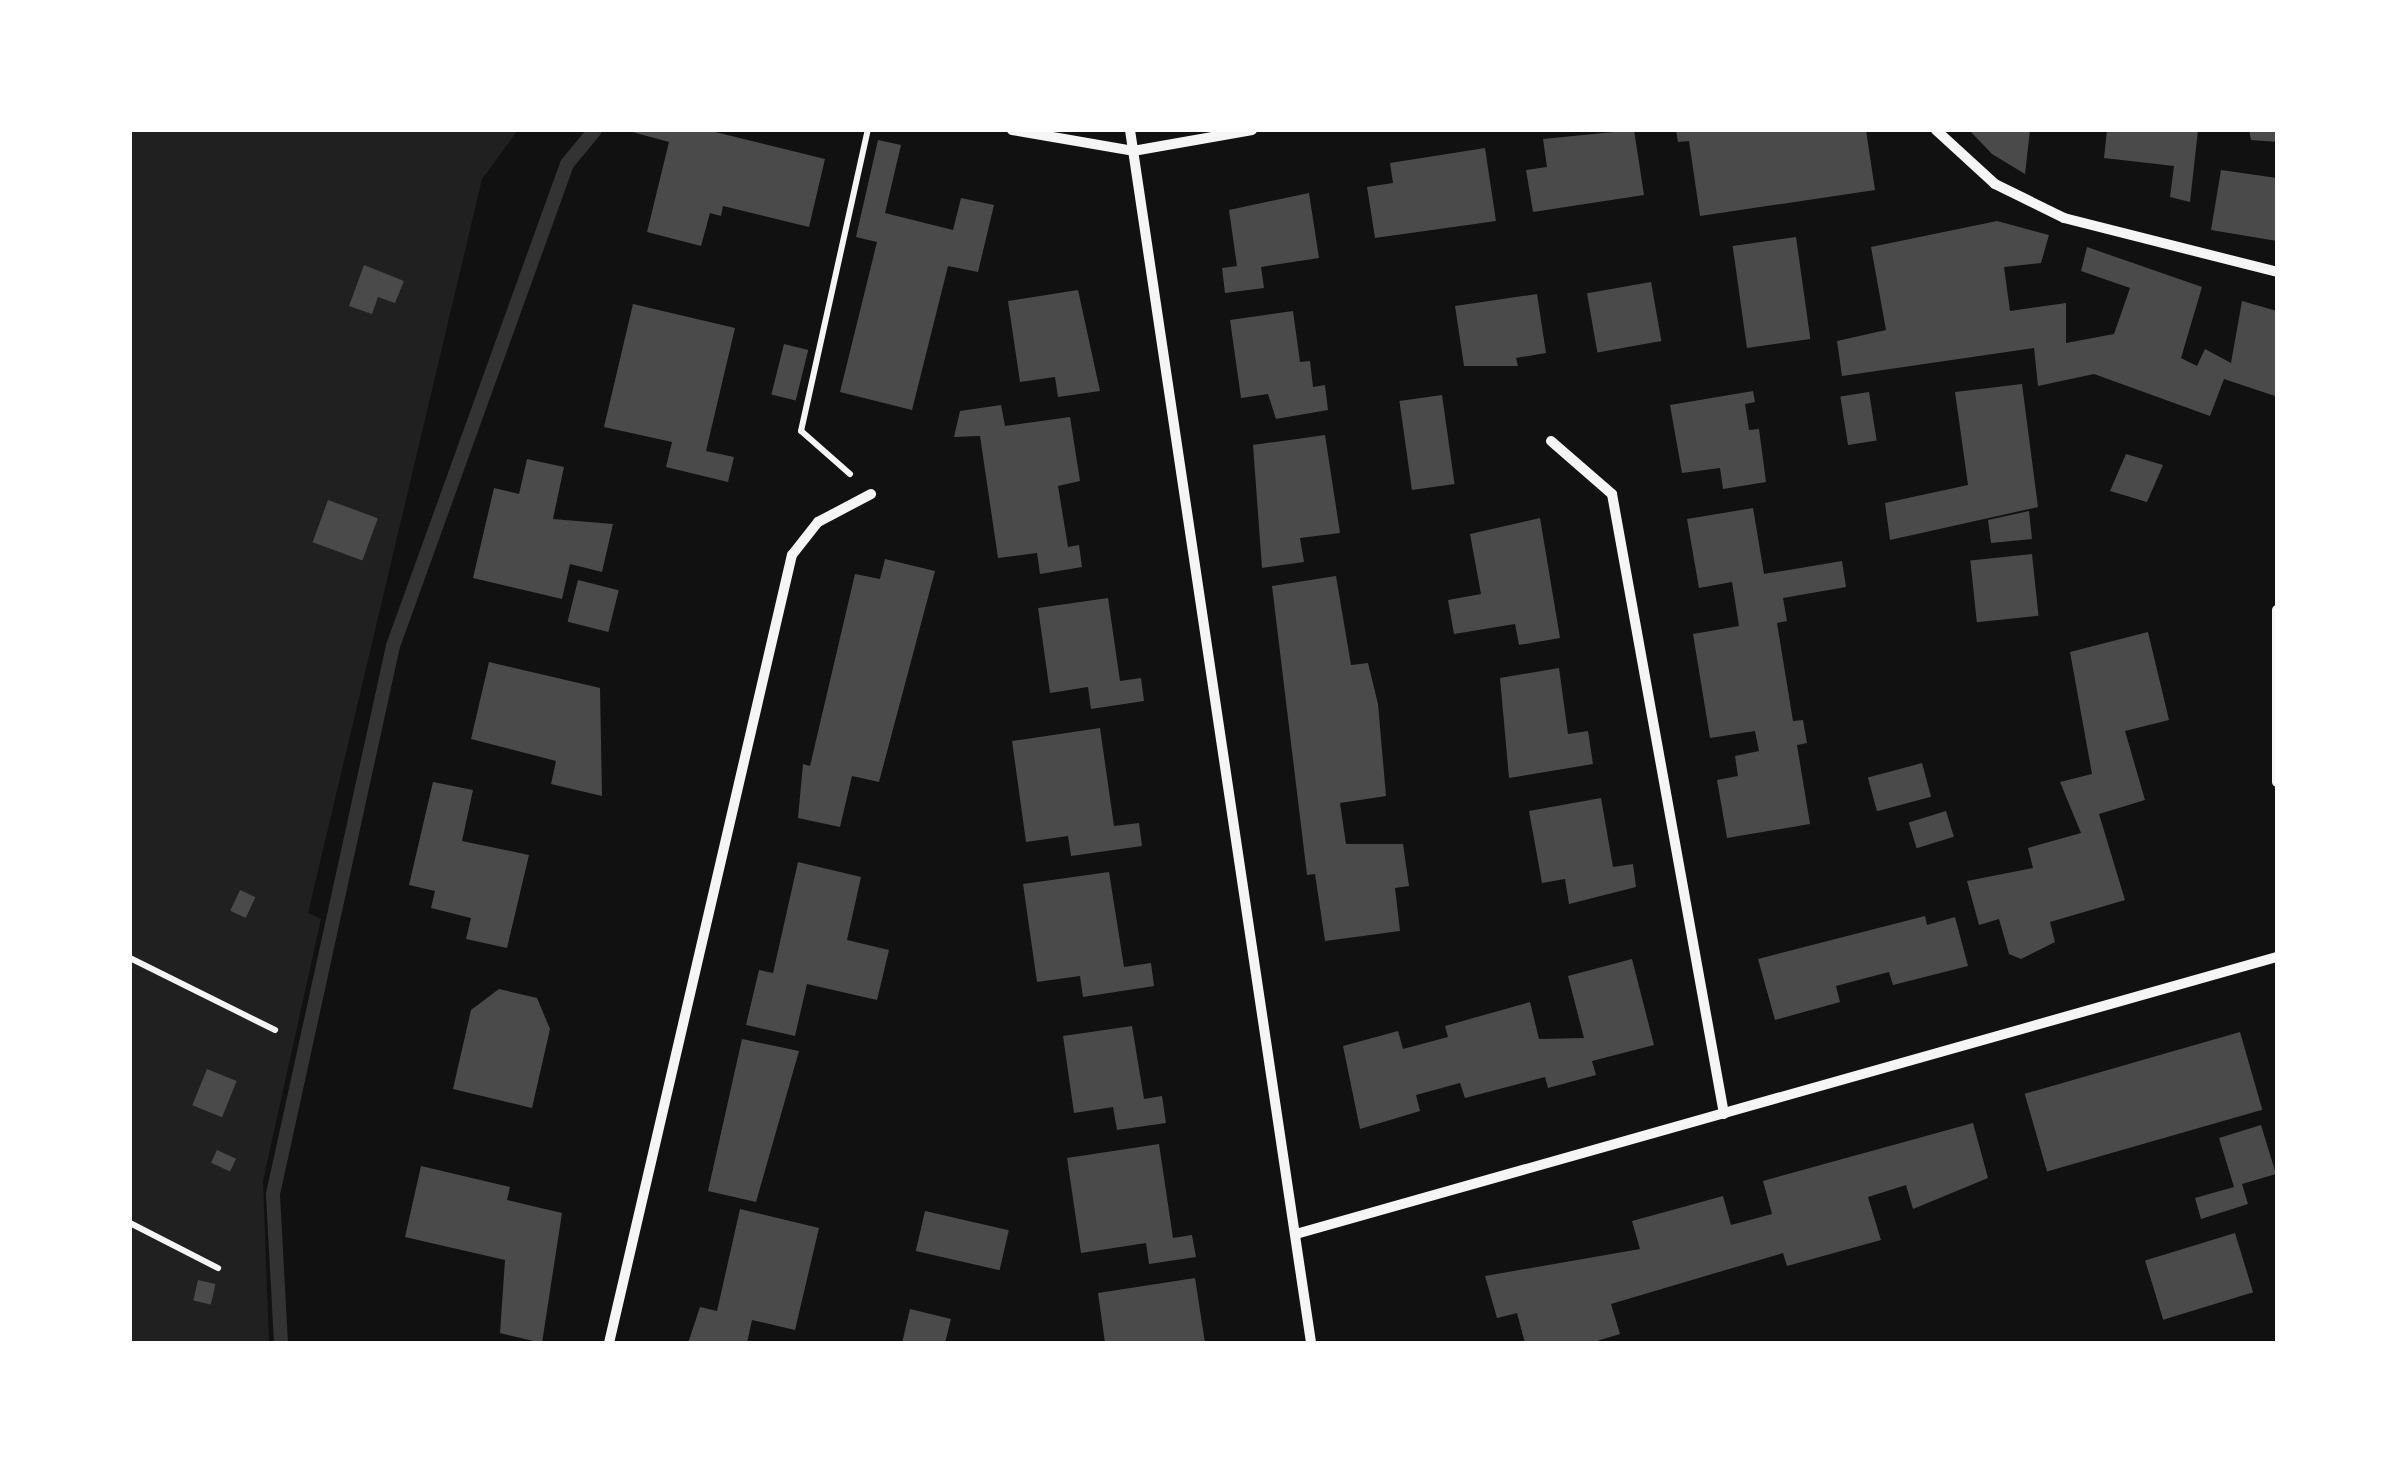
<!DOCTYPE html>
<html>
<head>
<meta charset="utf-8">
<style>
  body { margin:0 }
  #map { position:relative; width:2407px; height:1473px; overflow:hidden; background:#111; font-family:Poppins,sans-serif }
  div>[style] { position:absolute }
  .green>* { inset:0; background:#202020 }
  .stream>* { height:14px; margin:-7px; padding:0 7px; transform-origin:7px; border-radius:7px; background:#333 }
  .building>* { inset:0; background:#4a4a4a; transform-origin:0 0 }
  .path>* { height:6px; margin:-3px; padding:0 3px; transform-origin:3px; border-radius:3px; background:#f5f5f5 }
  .minor>* { height:10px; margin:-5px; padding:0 5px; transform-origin:5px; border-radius:5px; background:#f5f5f5 }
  span { translate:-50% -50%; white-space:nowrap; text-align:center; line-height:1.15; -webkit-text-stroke:10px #fff; paint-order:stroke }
  .frame { position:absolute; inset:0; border:132px solid #fff; pointer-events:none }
</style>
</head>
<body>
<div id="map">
  <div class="green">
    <div style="clip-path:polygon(130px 130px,518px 130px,482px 179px,308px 913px,321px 919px,263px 1181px,269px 1343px,130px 1343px)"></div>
  </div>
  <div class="stream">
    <div style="left:281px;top:1343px;width:149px;rotate:-93.1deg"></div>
    <div style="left:273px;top:1194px;width:561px;rotate:-77.65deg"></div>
    <div style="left:393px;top:646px;width:512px;rotate:-70.15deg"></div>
    <div style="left:567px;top:164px;width:44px;rotate:-50.5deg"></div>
  </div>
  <div class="building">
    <div style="clip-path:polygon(625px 130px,707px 130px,825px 159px,809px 227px,723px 206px,721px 216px,710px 213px,701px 246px,647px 232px,669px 142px)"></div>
    <div style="clip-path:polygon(1634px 130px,1644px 195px,1533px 212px,1526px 170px,1547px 167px,1543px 139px)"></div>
    <div style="clip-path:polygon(1676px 130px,1866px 130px,1875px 190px,1700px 216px,1689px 141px,1678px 142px)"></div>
    <div style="clip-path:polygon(1969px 130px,2030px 130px,2025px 174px,1992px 154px)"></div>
    <div style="clip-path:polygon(2107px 130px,2198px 130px,2190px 202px,2170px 197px,2174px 166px,2104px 158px)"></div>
    <div style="clip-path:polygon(2249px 130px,2277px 130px,2277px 142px,2251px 140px)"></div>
    <div style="clip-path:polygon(878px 140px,901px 145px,885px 213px,953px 230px,961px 198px,994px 205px,978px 272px,948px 266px,912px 410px,840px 392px,877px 242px,856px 237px)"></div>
    <div style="clip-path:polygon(1485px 148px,1496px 221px,1375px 238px,1367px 187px,1393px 183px,1390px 163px)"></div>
    <div style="clip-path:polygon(2221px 170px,2277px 178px,2277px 241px,2211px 230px)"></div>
    <div style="clip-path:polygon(1309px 193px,1319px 258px,1261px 267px,1264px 288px,1225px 293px,1222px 268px,1237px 266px,1229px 210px)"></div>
    <div style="clip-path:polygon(1997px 221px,2049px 235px,2041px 263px,2004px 267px,2010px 311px,2066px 303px,2066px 343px,2114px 334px,2130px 288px,2081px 271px,2087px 247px,2202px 287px,2181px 358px,2197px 366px,2205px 349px,2231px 363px,2242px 301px,2277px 311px,2275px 396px,2224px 379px,2210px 416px,2094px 374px,2038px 386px,2034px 348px,1842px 376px,1837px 341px,1886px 330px,1871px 247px)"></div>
    <div style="left:1796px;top:237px;width:103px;height:64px;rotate:82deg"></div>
    <div style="clip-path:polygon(364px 265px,404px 281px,395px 303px,378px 297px,372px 314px,349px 306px)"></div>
    <div style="left:1651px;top:282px;width:60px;height:65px;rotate:80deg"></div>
    <div style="clip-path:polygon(1078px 290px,1100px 391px,1058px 397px,1055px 377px,1020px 382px,1008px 301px)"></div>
    <div style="clip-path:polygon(1537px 294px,1546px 353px,1516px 358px,1518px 366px,1464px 366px,1455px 306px)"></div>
    <div style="clip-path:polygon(633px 304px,735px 328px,706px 451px,734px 457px,728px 482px,666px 467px,672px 442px,604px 427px)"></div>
    <div style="clip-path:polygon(1293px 311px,1300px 362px,1310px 361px,1313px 387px,1325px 385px,1328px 410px,1276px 419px,1268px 394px,1241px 398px,1230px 320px)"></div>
    <div style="left:784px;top:344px;width:25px;height:52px;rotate:14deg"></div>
    <div style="clip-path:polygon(2022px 384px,2038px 507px,1890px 540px,1885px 503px,1968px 485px,1955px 392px)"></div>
    <div style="clip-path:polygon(1753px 391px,1755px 402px,1745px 404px,1749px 430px,1759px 429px,1766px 482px,1723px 489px,1720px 468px,1682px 473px,1670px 405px)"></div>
    <div style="left:1869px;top:392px;width:49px;height:29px;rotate:81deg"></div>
    <div style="left:1442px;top:395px;width:90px;height:43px;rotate:82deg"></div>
    <div style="clip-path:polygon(1001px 405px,1005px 426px,1070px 417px,1080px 481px,1058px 486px,1068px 547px,1079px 545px,1082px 567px,1040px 574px,1037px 553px,998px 558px,980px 436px,954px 437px,960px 411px)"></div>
    <div style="clip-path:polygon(1325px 435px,1340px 533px,1300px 538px,1304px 562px,1262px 568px,1253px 445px)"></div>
    <div style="clip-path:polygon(2126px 454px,2163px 465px,2147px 502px,2110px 491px)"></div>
    <div style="clip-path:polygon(527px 459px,564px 467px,553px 519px,613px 524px,602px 572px,570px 564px,562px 599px,473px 578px,494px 488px,519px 494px)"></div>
    <div style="left:328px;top:500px;width:53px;height:45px;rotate:20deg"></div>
    <div style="clip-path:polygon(1753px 508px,1764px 574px,1842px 561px,1846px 587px,1783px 598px,1787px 621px,1777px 623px,1793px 721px,1803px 720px,1807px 743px,1797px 745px,1810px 824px,1727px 838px,1717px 780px,1738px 776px,1735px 756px,1759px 751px,1755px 731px,1710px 738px,1693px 634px,1739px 626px,1732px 582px,1699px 588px,1687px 519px)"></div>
    <div style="clip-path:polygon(2029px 511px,2032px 539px,1991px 543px,1988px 520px)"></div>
    <div style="clip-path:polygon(1540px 518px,1560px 638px,1519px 645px,1515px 624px,1454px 634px,1448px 600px,1481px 594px,1470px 534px)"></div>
    <div style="left:2032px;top:554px;width:62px;height:62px;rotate:84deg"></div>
    <div style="clip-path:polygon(885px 559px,935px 571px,879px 782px,852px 776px,840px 827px,798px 818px,803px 764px,810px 766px,855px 574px,880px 579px)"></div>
    <div style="clip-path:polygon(1336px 576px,1351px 665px,1368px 663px,1378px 704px,1386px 796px,1340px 803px,1346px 844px,1403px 844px,1409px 886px,1395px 888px,1400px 931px,1325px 941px,1315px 874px,1307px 875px,1272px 586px)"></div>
    <div style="left:578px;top:580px;width:42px;height:43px;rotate:14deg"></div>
    <div style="clip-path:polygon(1108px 598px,1120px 681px,1141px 678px,1144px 701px,1091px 709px,1088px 687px,1050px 693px,1038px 608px)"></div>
    <div style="clip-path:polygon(2148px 632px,2169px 720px,2125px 731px,2145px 800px,2099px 814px,2125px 900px,2050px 922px,2055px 942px,2021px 959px,2009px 954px,1999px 919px,1979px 925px,1967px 881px,2033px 868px,2028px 848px,2081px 833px,2060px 782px,2092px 774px,2070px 652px)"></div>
    <div style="clip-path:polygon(489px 662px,600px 688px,602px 796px,551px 784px,556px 761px,471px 739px)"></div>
    <div style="clip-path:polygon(1559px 668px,1568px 734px,1588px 731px,1593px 764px,1509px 778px,1500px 678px)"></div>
    <div style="clip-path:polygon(1100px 728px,1114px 826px,1139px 823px,1142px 846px,1071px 856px,1068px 836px,1026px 842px,1012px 741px)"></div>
    <div style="left:1922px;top:763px;width:35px;height:56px;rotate:75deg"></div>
    <div style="clip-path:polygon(433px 782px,473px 790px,462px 841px,529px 855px,507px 948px,466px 939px,471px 918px,431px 908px,435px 891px,409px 885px)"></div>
    <div style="clip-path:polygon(1601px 798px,1613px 867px,1633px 864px,1636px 887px,1569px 904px,1565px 879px,1542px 883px,1529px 811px)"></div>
    <div style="left:1946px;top:811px;width:27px;height:39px;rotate:73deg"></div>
    <div style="clip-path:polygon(798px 862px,861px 877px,847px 940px,889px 950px,877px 1000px,807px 984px,795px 1036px,746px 1025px,759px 970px,773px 973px)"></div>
    <div style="clip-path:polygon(1109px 872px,1124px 967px,1151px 963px,1154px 986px,1083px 997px,1080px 976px,1037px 982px,1023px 884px)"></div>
    <div style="left:240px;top:890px;width:17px;height:23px;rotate:25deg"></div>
    <div style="clip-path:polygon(1925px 916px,1927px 925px,1955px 917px,1968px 966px,1893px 985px,1889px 972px,1866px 978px,1836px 986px,1840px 1002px,1775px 1020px,1758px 959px)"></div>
    <div style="clip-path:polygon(1632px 959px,1654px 1045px,1592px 1061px,1596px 1075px,1548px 1088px,1545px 1077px,1465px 1098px,1460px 1083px,1416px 1095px,1420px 1111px,1360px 1129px,1343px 1046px,1398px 1031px,1403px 1049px,1448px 1037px,1445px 1026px,1530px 1002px,1539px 1039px,1584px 1038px,1568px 976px)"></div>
    <div style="clip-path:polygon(499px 989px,537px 998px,550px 1029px,532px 1108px,453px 1089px,471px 1010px)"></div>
    <div style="clip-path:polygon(1132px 1026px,1144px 1099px,1162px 1096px,1166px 1123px,1117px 1130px,1113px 1107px,1074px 1113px,1063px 1036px)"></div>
    <div style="left:2240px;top:1032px;width:81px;height:224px;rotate:74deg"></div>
    <div style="clip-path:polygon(742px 1039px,799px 1051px,756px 1202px,708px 1191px)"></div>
    <div style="left:207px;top:1069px;width:32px;height:39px;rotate:22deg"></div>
    <div style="clip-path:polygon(1973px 1123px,1988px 1178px,1913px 1209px,1906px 1185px,1868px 1197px,1881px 1240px,1787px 1266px,1783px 1253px,1611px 1304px,1620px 1334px,1590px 1343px,1525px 1343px,1517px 1313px,1497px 1318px,1485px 1276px,1640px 1249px,1632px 1221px,1723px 1196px,1731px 1225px,1772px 1214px,1763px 1181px)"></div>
    <div style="clip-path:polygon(2261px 1125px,2276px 1174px,2242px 1184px,2248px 1204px,2201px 1219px,2195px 1198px,2234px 1187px,2219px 1138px)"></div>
    <div style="clip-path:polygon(1159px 1144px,1173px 1238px,1192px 1235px,1196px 1257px,1149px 1264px,1146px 1243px,1081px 1253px,1067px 1158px)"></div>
    <div style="left:217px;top:1150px;width:21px;height:14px;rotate:25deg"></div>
    <div style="clip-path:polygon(421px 1166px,510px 1187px,507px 1200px,562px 1213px,542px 1343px,500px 1333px,505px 1260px,405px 1237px)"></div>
    <div style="clip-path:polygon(740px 1209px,819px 1228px,795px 1330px,752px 1320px,747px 1343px,688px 1343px,700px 1307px,717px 1311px)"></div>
    <div style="left:925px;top:1211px;width:86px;height:41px;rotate:13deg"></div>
    <div style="left:2235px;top:1233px;width:62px;height:94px;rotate:73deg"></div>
    <div style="clip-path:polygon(1195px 1278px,1205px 1343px,1105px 1343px,1098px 1293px)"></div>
    <div style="left:198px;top:1280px;width:18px;height:21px;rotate:13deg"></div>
    <div style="clip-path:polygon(910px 1309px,951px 1319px,945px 1343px,902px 1343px)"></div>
  </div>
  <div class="path">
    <div style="left:850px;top:474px;width:65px;rotate:-138.7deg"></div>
    <div style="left:801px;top:431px;width:308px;rotate:-77.5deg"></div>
    <div style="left:130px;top:958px;width:162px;rotate:26.4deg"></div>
    <div style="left:130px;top:1223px;width:99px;rotate:27.1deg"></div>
  </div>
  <div class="minor">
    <div style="left:1012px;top:130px;width:123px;rotate:9.8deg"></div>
    <div style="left:1133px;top:151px;width:121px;rotate:-10deg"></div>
    <div style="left:1130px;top:130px;width:1226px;rotate:81.51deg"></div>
    <div style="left:1936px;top:130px;width:80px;rotate:42.5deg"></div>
    <div style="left:1995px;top:184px;width:77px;rotate:26.2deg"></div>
    <div style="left:2064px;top:218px;width:220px;rotate:14.2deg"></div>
    <div style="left:1551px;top:441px;width:81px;rotate:41deg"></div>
    <div style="left:1612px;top:494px;width:630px;rotate:79.76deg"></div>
    <div style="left:2277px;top:610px;width:172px;rotate:90deg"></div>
    <div style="left:1296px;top:1234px;width:1019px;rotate:-15.77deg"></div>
    <div style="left:609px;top:1343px;width:809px;rotate:-76.93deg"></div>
    <div style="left:792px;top:555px;width:42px;rotate:-51.8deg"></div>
    <div style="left:818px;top:522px;width:60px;rotate:-27.8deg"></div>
  </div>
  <div class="frame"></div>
</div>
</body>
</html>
